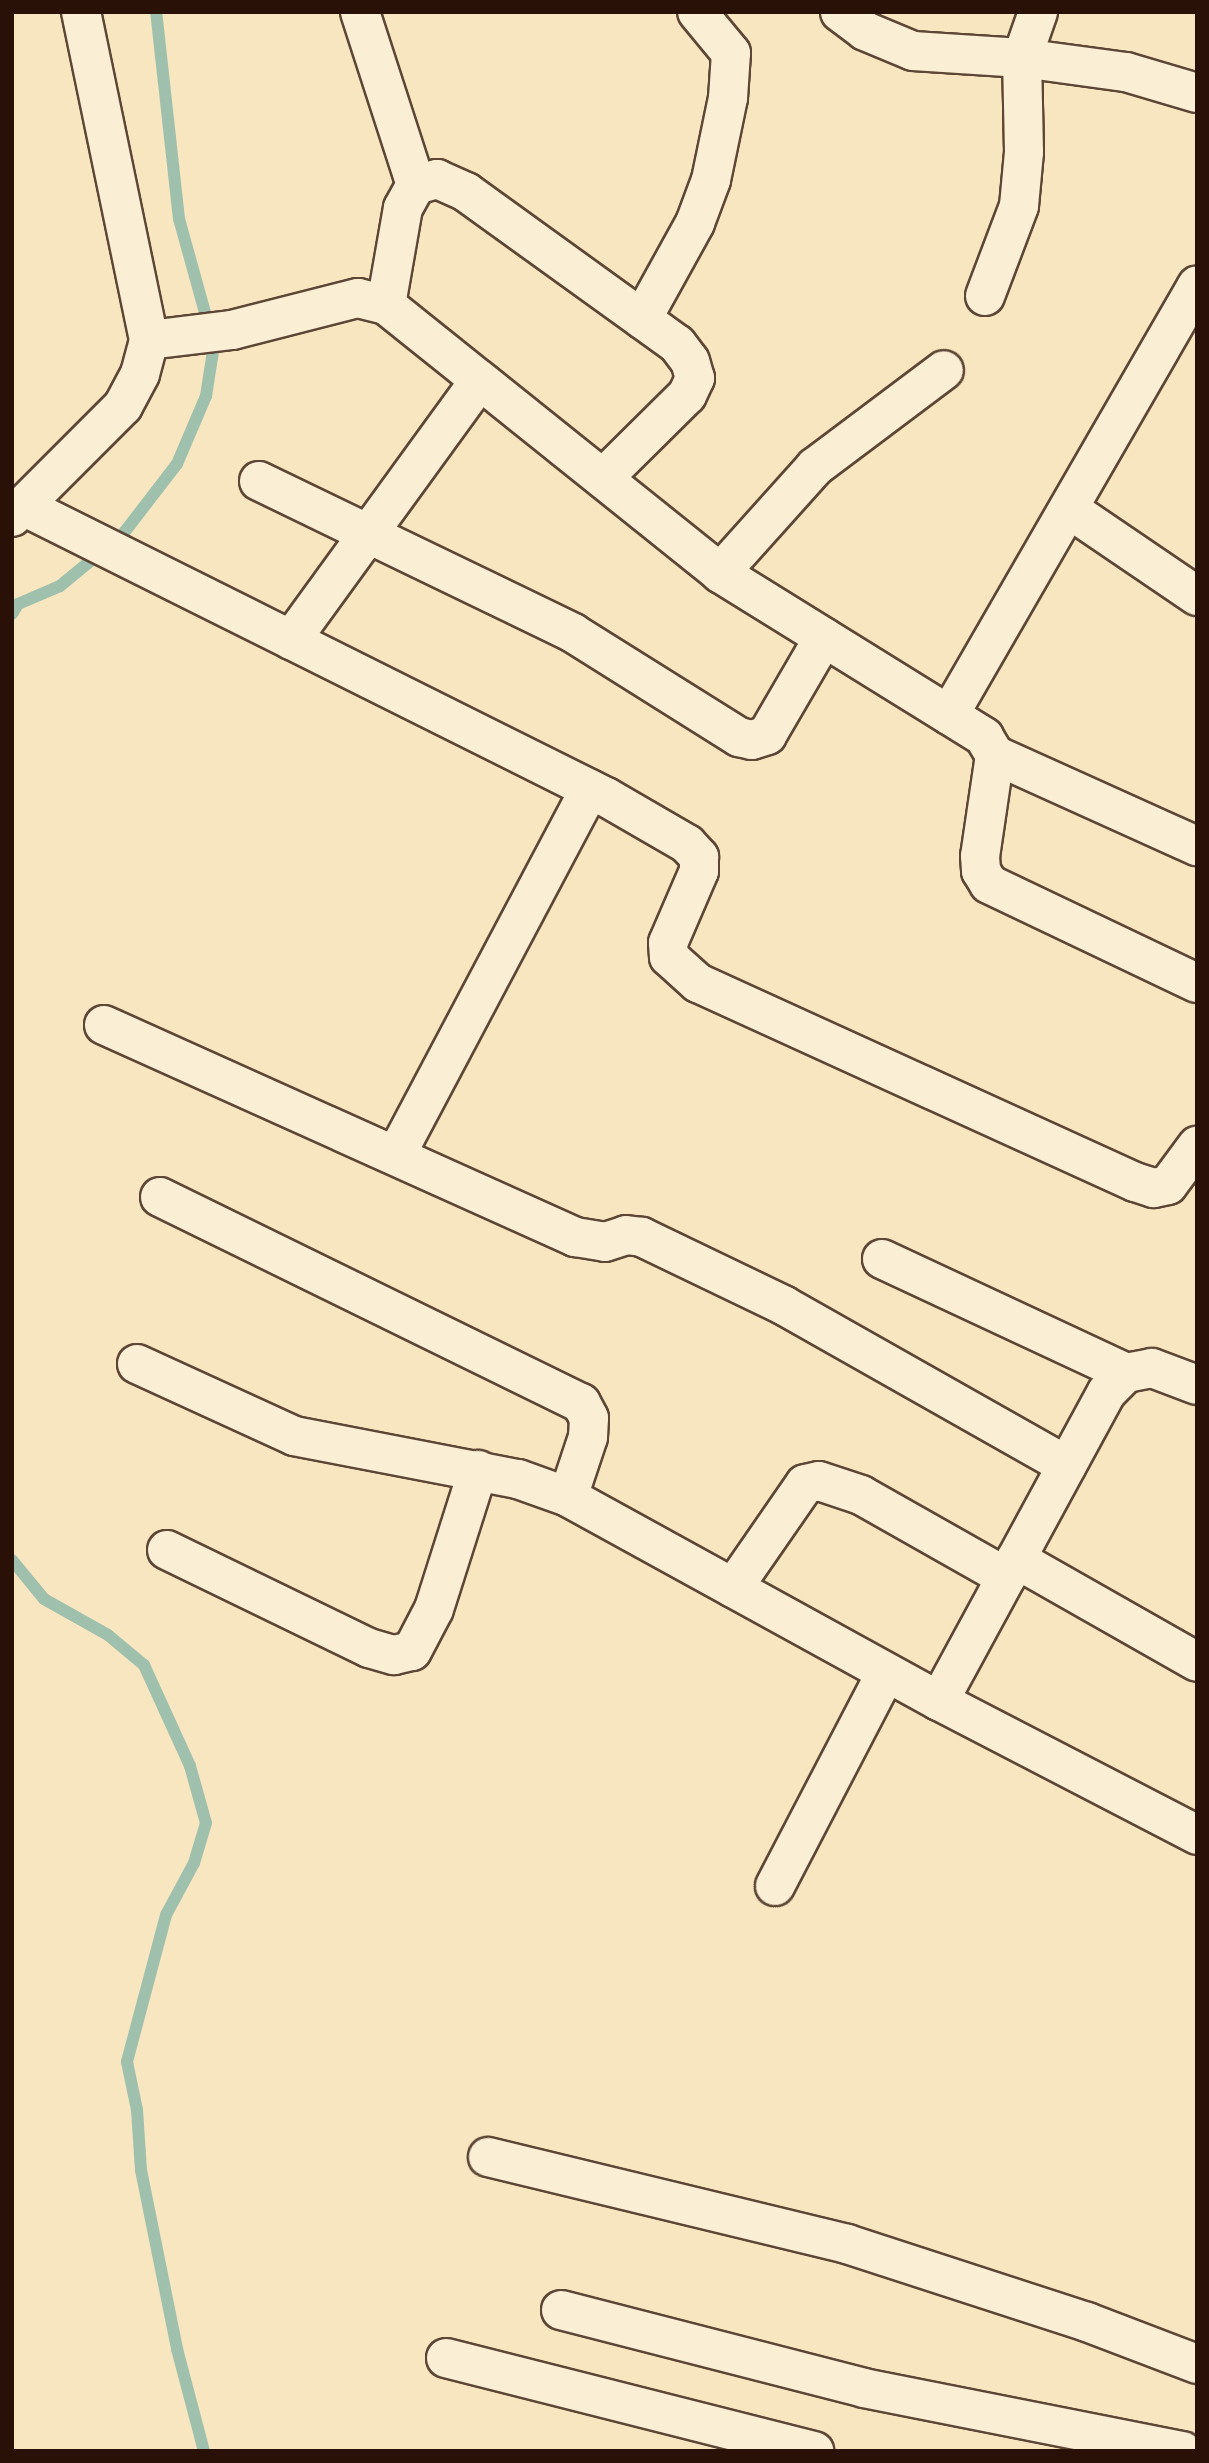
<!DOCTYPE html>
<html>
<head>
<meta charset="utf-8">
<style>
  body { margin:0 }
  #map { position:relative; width:1209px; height:2463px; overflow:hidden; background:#f7e6bf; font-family:"Old Standard TT",serif }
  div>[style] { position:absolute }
  .stream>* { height:12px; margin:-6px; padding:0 6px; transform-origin:6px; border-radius:6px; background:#9ec0ad }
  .roads { filter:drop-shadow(2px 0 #5d4635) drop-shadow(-2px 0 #5d4635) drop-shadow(0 2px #5d4635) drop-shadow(0 -2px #5d4635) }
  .minor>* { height:38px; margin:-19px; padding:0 19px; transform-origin:19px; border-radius:19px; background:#faefd5 }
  span { translate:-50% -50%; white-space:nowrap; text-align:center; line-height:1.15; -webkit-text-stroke:5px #faefd5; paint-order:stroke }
  .frame { position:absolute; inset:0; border:14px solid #2a1107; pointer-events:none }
</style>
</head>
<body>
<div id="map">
  <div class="stream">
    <div style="left:12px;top:614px;width:12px;rotate:-59deg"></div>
    <div style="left:18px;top:604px;width:46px;rotate:-23.2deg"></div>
    <div style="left:60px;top:586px;width:82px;rotate:-39.5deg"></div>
    <div style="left:123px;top:534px;width:88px;rotate:-52.4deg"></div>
    <div style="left:177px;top:464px;width:74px;rotate:-66.9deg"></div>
    <div style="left:206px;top:396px;width:52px;rotate:-81.1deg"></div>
    <div style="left:214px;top:345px;width:131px;rotate:-105.5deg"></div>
    <div style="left:179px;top:219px;width:208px;rotate:-96.3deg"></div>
    <div style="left:12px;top:1560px;width:50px;rotate:50.6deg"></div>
    <div style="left:44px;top:1599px;width:73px;rotate:29.4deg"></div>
    <div style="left:108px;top:1635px;width:47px;rotate:39.8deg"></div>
    <div style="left:144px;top:1665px;width:111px;rotate:65.5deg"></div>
    <div style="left:190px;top:1766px;width:59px;rotate:74.3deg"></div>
    <div style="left:206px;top:1823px;width:42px;rotate:106.7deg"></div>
    <div style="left:194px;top:1863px;width:59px;rotate:118.3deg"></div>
    <div style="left:166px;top:1915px;width:152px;rotate:104.9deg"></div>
    <div style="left:127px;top:2062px;width:49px;rotate:78.2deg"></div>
    <div style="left:137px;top:2110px;width:60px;rotate:86.2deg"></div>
    <div style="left:141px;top:2170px;width:183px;rotate:78.6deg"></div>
    <div style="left:177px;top:2349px;width:106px;rotate:75.2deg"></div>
  </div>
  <div class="roads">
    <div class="minor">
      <div style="left:360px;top:12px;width:182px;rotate:72.1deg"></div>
      <div style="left:840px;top:12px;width:31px;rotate:37deg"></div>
      <div style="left:865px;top:31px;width:52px;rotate:22.6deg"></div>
      <div style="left:913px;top:51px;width:109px;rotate:3.7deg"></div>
      <div style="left:1022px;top:58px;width:105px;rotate:7.7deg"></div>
      <div style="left:1126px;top:72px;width:74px;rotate:16.5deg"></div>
      <div style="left:985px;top:296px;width:96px;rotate:-69.3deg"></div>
      <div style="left:1019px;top:206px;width:54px;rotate:-84.7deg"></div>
      <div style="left:1024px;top:152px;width:94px;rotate:-91.2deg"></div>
      <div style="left:1022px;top:58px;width:49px;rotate:-70.8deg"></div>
      <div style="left:386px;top:305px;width:98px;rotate:-80.1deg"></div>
      <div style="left:403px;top:208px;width:26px;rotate:-61deg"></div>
      <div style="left:416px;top:185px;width:22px;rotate:-16deg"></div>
      <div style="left:437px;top:179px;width:32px;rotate:24deg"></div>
      <div style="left:466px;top:192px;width:260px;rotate:35.8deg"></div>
      <div style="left:677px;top:344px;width:21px;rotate:53deg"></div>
      <div style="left:690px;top:361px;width:18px;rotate:74deg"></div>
      <div style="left:695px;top:378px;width:19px;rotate:115deg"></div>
      <div style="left:687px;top:395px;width:118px;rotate:135.3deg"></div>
      <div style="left:642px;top:319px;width:110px;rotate:-61.1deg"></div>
      <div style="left:695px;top:223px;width:46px;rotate:-69.6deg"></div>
      <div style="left:711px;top:180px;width:84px;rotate:-78.3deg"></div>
      <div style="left:728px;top:98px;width:45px;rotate:-86.2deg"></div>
      <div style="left:731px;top:53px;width:53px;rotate:-129.7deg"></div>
      <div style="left:149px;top:340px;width:84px;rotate:-6.9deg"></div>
      <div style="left:232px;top:330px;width:130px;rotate:-14.3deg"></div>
      <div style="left:358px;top:298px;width:29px;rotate:14deg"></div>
      <div style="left:386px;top:305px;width:428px;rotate:38.7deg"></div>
      <div style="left:720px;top:573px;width:311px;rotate:31.8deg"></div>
      <div style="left:984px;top:737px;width:21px;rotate:59deg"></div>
      <div style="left:995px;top:755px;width:102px;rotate:98.4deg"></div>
      <div style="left:980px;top:856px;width:15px;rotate:86deg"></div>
      <div style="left:981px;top:871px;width:15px;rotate:58deg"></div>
      <div style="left:989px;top:884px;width:230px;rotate:25.5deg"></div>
      <div style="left:259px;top:481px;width:349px;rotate:25.8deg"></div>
      <div style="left:573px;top:633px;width:196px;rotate:32.1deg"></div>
      <div style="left:739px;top:737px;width:13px;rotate:13deg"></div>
      <div style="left:752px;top:740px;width:16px;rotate:-18deg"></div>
      <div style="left:767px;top:735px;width:113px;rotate:-59.8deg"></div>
      <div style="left:23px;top:506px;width:652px;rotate:26.53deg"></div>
      <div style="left:606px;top:797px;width:94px;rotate:30.1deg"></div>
      <div style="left:687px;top:844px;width:18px;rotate:47deg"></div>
      <div style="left:699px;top:857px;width:14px;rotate:90deg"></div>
      <div style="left:699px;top:871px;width:78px;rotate:113.3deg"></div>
      <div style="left:668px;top:943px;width:14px;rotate:86deg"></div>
      <div style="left:669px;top:957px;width:39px;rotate:42deg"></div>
      <div style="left:698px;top:983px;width:480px;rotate:24.5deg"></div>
      <div style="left:1135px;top:1182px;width:20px;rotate:18deg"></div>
      <div style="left:1154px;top:1188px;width:14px;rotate:-12deg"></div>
      <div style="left:1168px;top:1185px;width:49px;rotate:-53.4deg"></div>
      <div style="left:1069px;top:509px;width:155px;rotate:34.2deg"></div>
      <div style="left:12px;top:517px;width:157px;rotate:-45deg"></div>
      <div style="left:123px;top:406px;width:36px;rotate:-62deg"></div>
      <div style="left:140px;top:374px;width:35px;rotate:-75deg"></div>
      <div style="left:149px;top:340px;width:335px;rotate:-101.7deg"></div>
      <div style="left:720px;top:573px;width:142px;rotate:-48.1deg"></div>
      <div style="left:815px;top:467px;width:161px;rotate:-36.9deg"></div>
      <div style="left:291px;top:640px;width:320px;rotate:-54deg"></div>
      <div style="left:949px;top:715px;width:496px;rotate:-60deg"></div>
      <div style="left:995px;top:755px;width:222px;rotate:24.3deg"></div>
      <div style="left:104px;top:1025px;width:517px;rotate:24.23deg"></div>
      <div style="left:575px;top:1237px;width:30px;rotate:9deg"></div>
      <div style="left:605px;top:1242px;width:22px;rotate:-18deg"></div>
      <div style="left:626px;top:1235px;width:16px;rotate:7deg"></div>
      <div style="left:642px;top:1237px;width:157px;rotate:25.7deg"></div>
      <div style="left:783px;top:1305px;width:326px;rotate:29.5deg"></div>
      <div style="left:396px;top:1155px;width:414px;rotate:-62.1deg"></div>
      <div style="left:160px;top:1197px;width:469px;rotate:26.1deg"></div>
      <div style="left:581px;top:1403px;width:17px;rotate:62deg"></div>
      <div style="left:589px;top:1418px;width:19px;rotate:93deg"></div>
      <div style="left:588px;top:1437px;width:63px;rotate:108.4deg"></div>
      <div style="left:882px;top:1259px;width:269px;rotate:25deg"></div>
      <div style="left:137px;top:1364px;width:173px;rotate:24.6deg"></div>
      <div style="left:294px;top:1436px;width:228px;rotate:10.9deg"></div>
      <div style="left:518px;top:1479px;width:53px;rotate:19.8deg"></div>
      <div style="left:568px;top:1497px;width:423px;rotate:28.8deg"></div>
      <div style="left:939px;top:1701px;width:291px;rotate:27.4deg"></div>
      <div style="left:167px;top:1550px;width:225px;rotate:25.9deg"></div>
      <div style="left:369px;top:1648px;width:26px;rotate:16deg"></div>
      <div style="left:394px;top:1655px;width:18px;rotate:-13deg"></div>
      <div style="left:412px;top:1651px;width:47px;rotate:-62.4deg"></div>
      <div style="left:434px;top:1609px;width:146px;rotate:-72.4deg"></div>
      <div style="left:1016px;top:1559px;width:208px;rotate:29.6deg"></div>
      <div style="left:733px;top:1588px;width:126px;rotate:-55.3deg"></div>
      <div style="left:805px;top:1484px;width:14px;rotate:-12deg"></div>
      <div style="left:819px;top:1481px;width:44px;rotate:18.4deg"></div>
      <div style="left:861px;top:1495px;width:167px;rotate:29.5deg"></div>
      <div style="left:939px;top:1701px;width:352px;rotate:-61.5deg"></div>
      <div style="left:1107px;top:1392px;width:27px;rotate:-45deg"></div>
      <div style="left:1126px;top:1373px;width:26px;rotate:-11deg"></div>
      <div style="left:1152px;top:1368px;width:48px;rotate:20.7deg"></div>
      <div style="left:775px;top:1886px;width:240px;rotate:-62.5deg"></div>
      <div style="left:488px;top:2157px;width:369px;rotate:13.6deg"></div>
      <div style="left:847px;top:2244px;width:252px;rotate:18deg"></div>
      <div style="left:1087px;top:2322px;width:118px;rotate:20.9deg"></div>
      <div style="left:561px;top:2310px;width:313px;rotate:14.4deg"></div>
      <div style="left:864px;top:2388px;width:325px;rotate:11.2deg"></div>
      <div style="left:446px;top:2358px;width:380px;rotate:14.2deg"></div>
    </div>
  </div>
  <div class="frame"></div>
</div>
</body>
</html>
